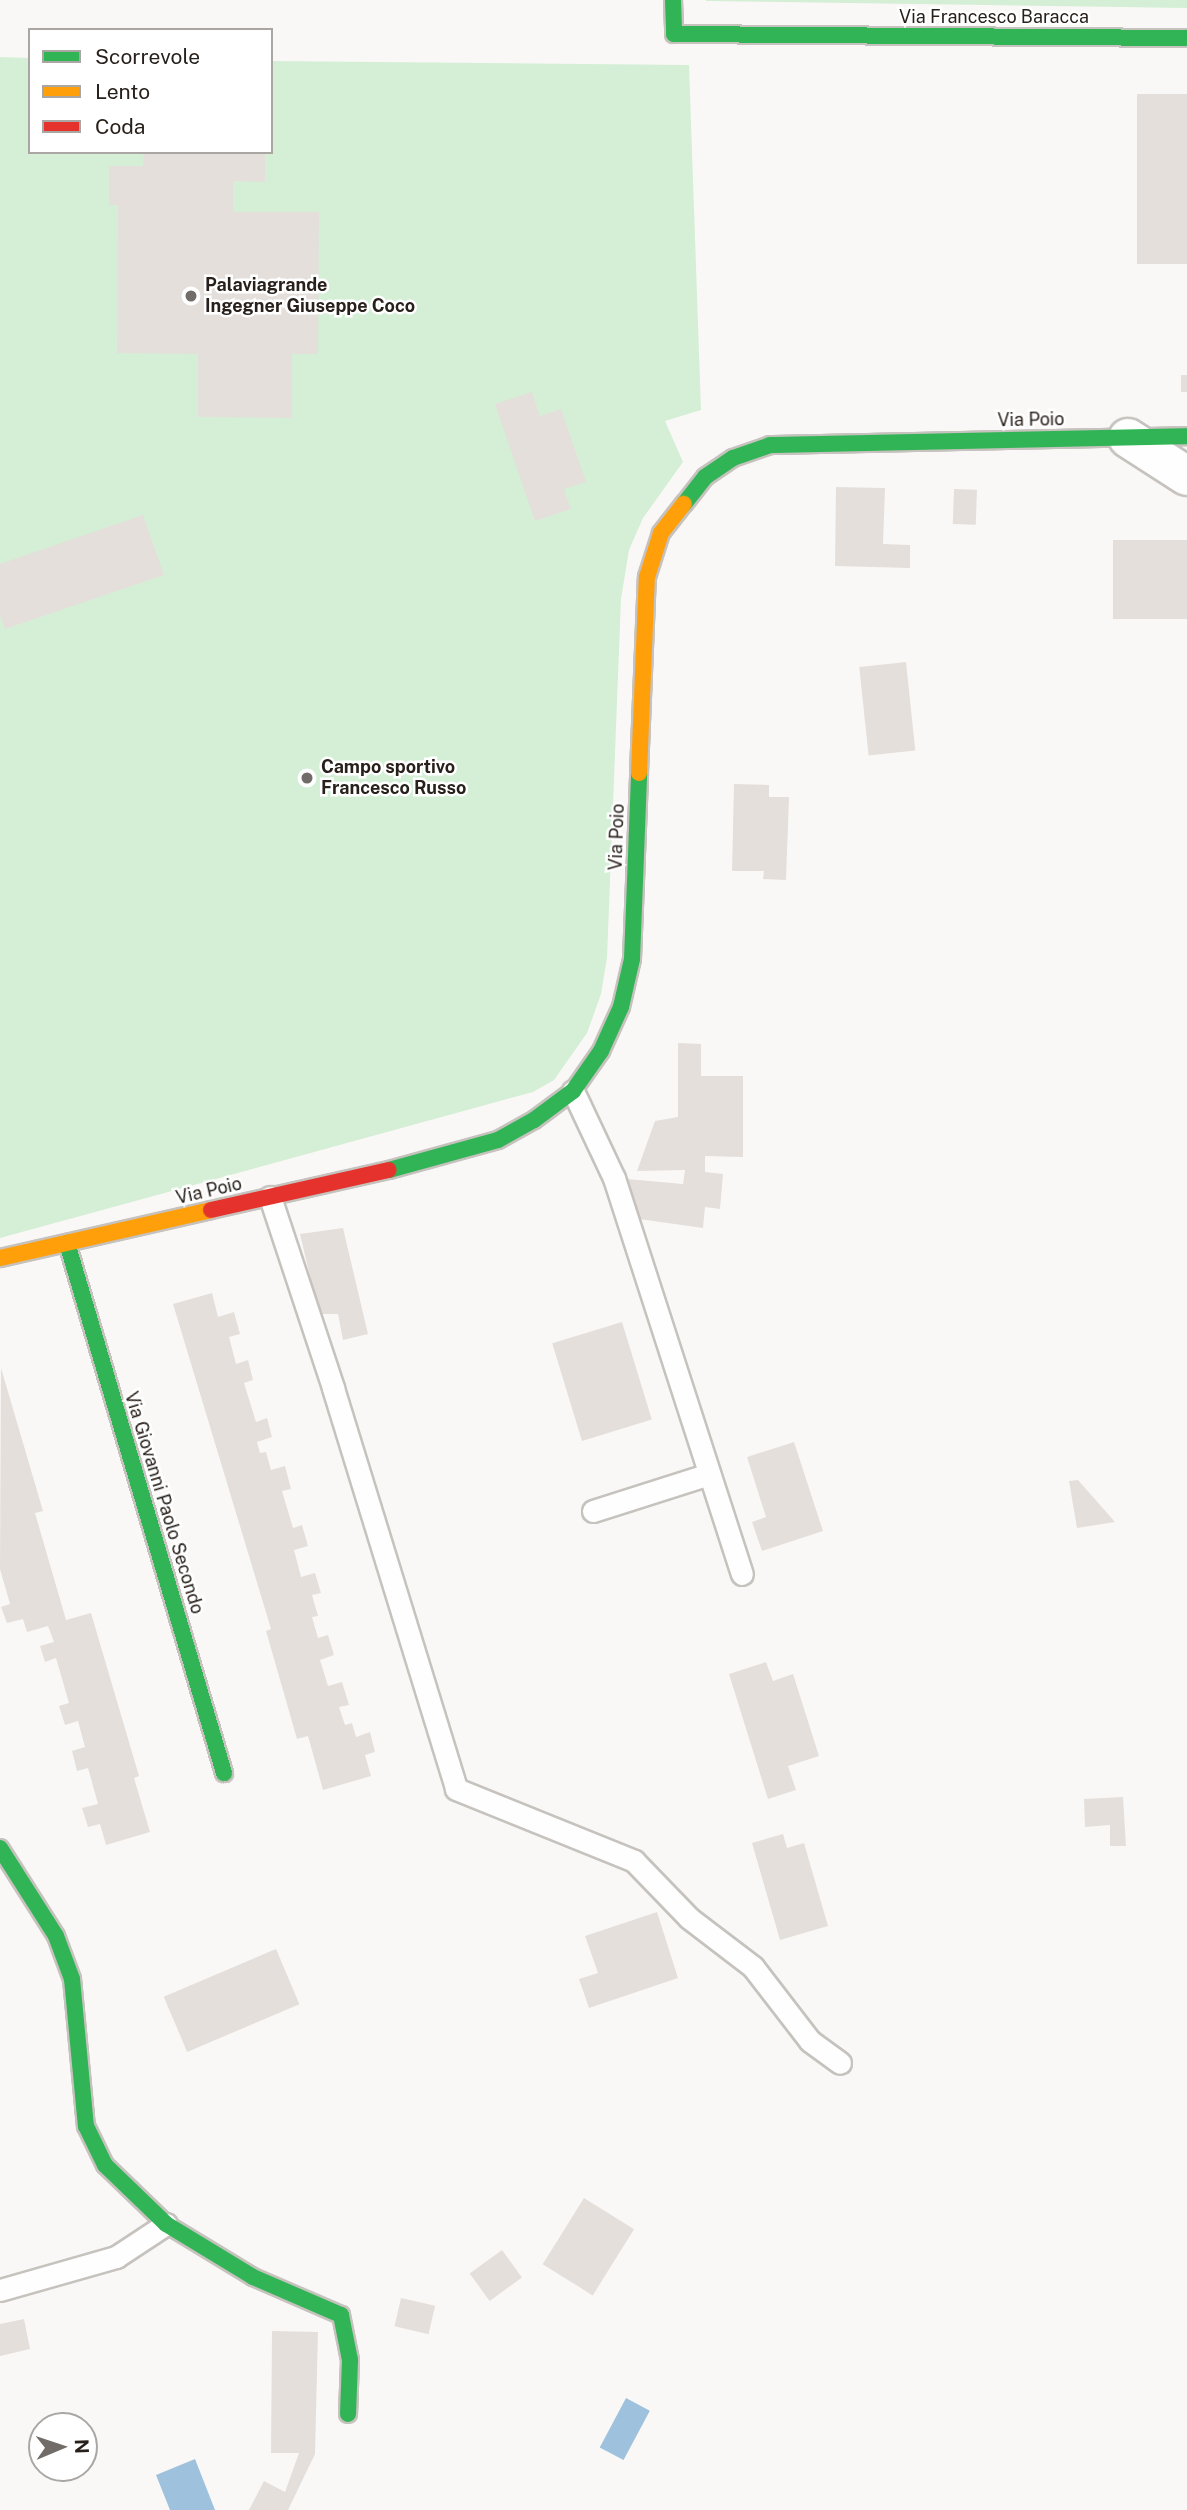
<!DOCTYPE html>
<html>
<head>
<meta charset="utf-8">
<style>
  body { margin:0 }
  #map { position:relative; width:1187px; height:2510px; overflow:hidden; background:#faf8f6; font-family:"Public Sans",sans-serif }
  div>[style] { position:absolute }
  .green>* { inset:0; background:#d4efd5 }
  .water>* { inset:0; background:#9ec1dd; transform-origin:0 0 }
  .building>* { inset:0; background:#e4dfdb; transform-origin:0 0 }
  .roads { filter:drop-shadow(2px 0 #c6c2be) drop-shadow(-2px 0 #c6c2be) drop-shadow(0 2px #c6c2be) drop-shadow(0 -2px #c6c2be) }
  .lane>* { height:21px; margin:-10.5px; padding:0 10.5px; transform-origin:10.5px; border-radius:10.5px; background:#fefefe }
  .street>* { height:38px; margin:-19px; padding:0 19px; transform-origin:19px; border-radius:19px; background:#fefefe }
  .fast>* { height:16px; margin:-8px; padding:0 8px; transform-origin:8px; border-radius:8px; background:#30b455 }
  .slow>* { height:16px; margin:-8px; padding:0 8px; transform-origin:8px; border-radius:8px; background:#ff9f0a }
  .jam>* { height:16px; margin:-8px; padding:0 8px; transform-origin:8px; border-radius:8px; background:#e5322d }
  .dots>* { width:19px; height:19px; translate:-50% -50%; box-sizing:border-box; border:4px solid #fff; border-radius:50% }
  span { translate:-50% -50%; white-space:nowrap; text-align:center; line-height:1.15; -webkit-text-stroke:5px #fff; paint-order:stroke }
  .street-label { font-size:18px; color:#28201b }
  .poi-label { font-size:18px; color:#28201b; font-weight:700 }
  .left { translate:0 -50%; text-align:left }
  .legend { position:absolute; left:28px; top:28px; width:245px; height:126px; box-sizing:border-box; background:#fff; border:2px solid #a9a6a4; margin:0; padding:9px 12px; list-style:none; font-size:21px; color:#28201b }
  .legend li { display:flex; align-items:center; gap:14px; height:35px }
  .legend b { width:35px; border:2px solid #a9a6a4 }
  .north { position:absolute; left:28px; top:2412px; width:70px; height:70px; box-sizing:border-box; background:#fff; border:2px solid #a9a6a4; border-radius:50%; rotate:88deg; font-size:19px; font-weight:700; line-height:28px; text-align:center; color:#28201b }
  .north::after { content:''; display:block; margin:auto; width:24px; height:32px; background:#726c68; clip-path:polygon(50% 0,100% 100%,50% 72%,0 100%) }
</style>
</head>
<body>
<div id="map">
  <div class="green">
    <div style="clip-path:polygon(706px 0,1187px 0,1187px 8px,706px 1px)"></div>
    <div style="clip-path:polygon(0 57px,30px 58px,30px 152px,271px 152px,271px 61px,689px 65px,701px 410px,665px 421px,683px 462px,643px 518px,629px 550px,621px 599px,607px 958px,601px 994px,587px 1033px,554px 1080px,533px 1092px,0 1238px)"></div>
  </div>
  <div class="water">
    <div style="left:626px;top:2398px;width:27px;height:56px;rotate:28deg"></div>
    <div style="clip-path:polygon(195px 2459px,215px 2510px,170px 2510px,156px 2475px)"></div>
  </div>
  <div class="building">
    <div style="left:1187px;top:94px;width:170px;height:50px;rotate:90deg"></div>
    <div style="clip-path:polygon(144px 152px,265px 152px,265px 182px,233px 181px,233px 212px,319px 212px,318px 354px,292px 354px,292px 418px,198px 417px,198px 354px,117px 353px,118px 205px,109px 205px,109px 166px,143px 166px)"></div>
    <div style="left:1181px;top:375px;width:6px;height:17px"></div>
    <div style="clip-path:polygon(532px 392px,540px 416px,561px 409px,586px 482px,564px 489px,571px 509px,535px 521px,495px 404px)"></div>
    <div style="clip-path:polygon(836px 487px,885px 488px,883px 544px,910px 545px,910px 568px,835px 566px)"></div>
    <div style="left:954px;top:489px;width:23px;height:35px;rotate:2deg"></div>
    <div style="clip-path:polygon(143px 515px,164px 575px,5px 629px,0 616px,0 564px)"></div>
    <div style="left:1187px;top:540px;width:79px;height:74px;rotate:90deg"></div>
    <div style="left:906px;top:662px;width:89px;height:47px;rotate:84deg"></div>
    <div style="clip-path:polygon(734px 784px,769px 785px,769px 797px,789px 797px,786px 880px,763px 879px,764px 871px,732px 871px)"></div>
    <div style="clip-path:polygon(678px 1043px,701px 1044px,701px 1076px,743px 1076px,743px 1157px,705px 1156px,705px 1172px,723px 1174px,720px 1209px,705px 1207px,703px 1228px,639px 1219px,627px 1189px,627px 1179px,683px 1184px,685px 1170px,637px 1171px,655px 1121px,678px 1117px)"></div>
    <div style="clip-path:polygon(343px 1228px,368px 1334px,343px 1340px,338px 1314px,319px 1314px,300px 1234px)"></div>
    <div style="clip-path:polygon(212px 1293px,218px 1317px,234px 1312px,240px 1334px,229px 1337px,236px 1364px,248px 1360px,253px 1380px,244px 1383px,256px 1422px,267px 1418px,272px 1437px,257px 1442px,260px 1453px,266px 1452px,271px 1470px,285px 1466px,291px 1489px,282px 1491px,293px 1528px,302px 1525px,308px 1546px,294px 1550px,301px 1577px,315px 1573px,321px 1593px,312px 1595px,318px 1616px,312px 1617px,318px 1638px,328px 1635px,334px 1655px,320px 1660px,328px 1686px,342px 1682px,349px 1705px,339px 1707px,345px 1725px,352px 1723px,356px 1737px,370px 1732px,375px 1752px,365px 1755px,371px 1776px,323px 1790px,308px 1736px,297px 1739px,266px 1631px,271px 1629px,173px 1304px)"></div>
    <div style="left:622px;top:1322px;width:102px;height:73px;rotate:73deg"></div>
    <div style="clip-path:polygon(1px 1368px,43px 1511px,35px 1513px,66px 1620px,91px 1613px,139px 1776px,134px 1778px,150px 1832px,106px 1845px,100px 1824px,88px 1827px,82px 1808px,98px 1804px,88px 1768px,77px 1771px,72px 1751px,85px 1747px,78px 1721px,65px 1725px,59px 1706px,69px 1703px,56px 1658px,45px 1662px,40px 1646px,54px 1642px,48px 1626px,27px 1632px,23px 1619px,7px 1623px,1px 1607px,10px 1604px,0 1569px)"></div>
    <div style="clip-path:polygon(794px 1442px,823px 1531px,762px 1551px,752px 1522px,766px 1517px,747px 1457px)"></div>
    <div style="clip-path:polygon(1078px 1480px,1115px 1522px,1077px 1528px,1069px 1481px)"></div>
    <div style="clip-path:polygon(766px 1662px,773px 1681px,793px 1674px,819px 1756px,788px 1766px,796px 1790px,768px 1799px,729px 1674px)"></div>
    <div style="clip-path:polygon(1123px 1797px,1126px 1846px,1110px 1846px,1110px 1825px,1085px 1827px,1084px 1799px)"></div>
    <div style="clip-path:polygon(783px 1834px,787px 1848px,804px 1843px,828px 1926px,780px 1940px,752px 1843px)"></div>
    <div style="clip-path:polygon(657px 1912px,678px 1978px,589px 2008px,579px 1979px,598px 1973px,585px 1936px)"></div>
    <div style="left:276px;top:1949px;width:60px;height:122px;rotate:67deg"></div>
    <div style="left:584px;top:2198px;width:59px;height:78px;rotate:32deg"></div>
    <div style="left:502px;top:2250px;width:34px;height:40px;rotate:54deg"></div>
    <div style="left:401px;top:2298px;width:35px;height:29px;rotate:13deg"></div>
    <div style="clip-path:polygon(24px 2319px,30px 2349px,0 2356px,0 2324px)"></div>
    <div style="clip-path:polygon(272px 2331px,318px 2332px,315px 2454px,288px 2510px,249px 2510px,264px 2481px,285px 2492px,299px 2453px,271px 2453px)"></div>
  </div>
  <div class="roads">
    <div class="lane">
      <div style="left:573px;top:1091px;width:96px;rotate:64.8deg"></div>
      <div style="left:614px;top:1178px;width:416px;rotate:72.1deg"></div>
      <div style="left:270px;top:1197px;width:201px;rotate:71.7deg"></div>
      <div style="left:333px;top:1388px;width:419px;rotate:72.9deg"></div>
      <div style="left:456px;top:1789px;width:192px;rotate:22deg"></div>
      <div style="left:634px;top:1861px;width:79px;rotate:46deg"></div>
      <div style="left:689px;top:1918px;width:81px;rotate:37.4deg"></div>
      <div style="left:753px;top:1967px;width:93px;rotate:52.4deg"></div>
      <div style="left:810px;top:2041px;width:37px;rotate:36deg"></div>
      <div style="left:593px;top:1511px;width:122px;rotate:-17.7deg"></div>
      <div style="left:0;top:2290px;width:121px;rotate:-15.9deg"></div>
      <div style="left:116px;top:2257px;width:60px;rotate:-33.4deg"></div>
    </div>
    <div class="street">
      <div style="left:1128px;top:438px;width:70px;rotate:32.8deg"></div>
    </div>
    <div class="fast">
      <div style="left:673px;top:0;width:34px;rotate:88deg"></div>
      <div style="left:674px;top:34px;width:513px;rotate:0.45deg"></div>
      <div style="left:684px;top:504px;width:34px;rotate:-52deg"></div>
      <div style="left:705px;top:477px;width:34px;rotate:-34deg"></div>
      <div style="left:733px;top:458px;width:39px;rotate:-19deg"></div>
      <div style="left:770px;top:445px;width:417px;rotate:-1.2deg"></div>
      <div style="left:389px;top:1170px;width:113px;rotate:-15.4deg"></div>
      <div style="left:498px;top:1140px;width:41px;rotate:-29.1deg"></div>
      <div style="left:534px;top:1120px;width:49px;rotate:-36.6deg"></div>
      <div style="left:573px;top:1091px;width:49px;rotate:-55deg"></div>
      <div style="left:601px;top:1051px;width:48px;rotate:-65.6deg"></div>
      <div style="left:621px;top:1007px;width:49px;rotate:-77.1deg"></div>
      <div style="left:632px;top:959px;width:186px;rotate:-87.8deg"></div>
      <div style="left:67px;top:1243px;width:553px;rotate:73.5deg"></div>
      <div style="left:0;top:1848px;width:104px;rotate:57.5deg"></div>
      <div style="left:56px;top:1936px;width:46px;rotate:69.6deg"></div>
      <div style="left:72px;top:1979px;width:148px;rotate:84.6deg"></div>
      <div style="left:86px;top:2126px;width:43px;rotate:64deg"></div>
      <div style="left:105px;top:2165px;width:85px;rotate:44deg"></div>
      <div style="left:166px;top:2224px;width:102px;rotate:31.3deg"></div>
      <div style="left:253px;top:2277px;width:96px;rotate:23.4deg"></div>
      <div style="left:341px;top:2315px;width:46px;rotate:78.7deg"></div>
      <div style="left:350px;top:2360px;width:54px;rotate:92.1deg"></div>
    </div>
    <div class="slow">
      <div style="left:639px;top:773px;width:196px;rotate:-87.7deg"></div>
      <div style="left:647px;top:577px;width:46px;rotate:-72.3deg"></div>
      <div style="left:661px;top:533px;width:37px;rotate:-52deg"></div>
      <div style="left:0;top:1258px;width:216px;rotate:-12.8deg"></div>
    </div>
    <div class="jam">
      <div style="left:211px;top:1210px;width:182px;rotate:-12.7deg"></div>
    </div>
  </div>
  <div class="dots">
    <div style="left:191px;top:296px;background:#726c68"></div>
    <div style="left:307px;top:778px;background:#726c68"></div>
  </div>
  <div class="street-label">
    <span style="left:994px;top:17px">Via Francesco Baracca</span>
    <span style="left:1031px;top:420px;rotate:-1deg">Via Poio</span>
    <span style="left:617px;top:837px;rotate:-88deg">Via Poio</span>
    <span style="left:209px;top:1191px;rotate:-13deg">Via Poio</span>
    <span style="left:164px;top:1503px;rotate:73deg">Via Giovanni Paolo Secondo</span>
  </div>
  <div class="poi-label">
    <span class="left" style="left:205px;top:296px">Palaviagrande<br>Ingegner Giuseppe Coco</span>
    <span class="left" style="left:321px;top:778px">Campo sportivo<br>Francesco Russo</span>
  </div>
  <ul class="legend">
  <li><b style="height:9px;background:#30b455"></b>Scorrevole</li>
  <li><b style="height:9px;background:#ff9f0a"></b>Lento</li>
  <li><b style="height:9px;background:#e5322d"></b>Coda</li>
  </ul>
  <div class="north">N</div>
</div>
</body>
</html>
